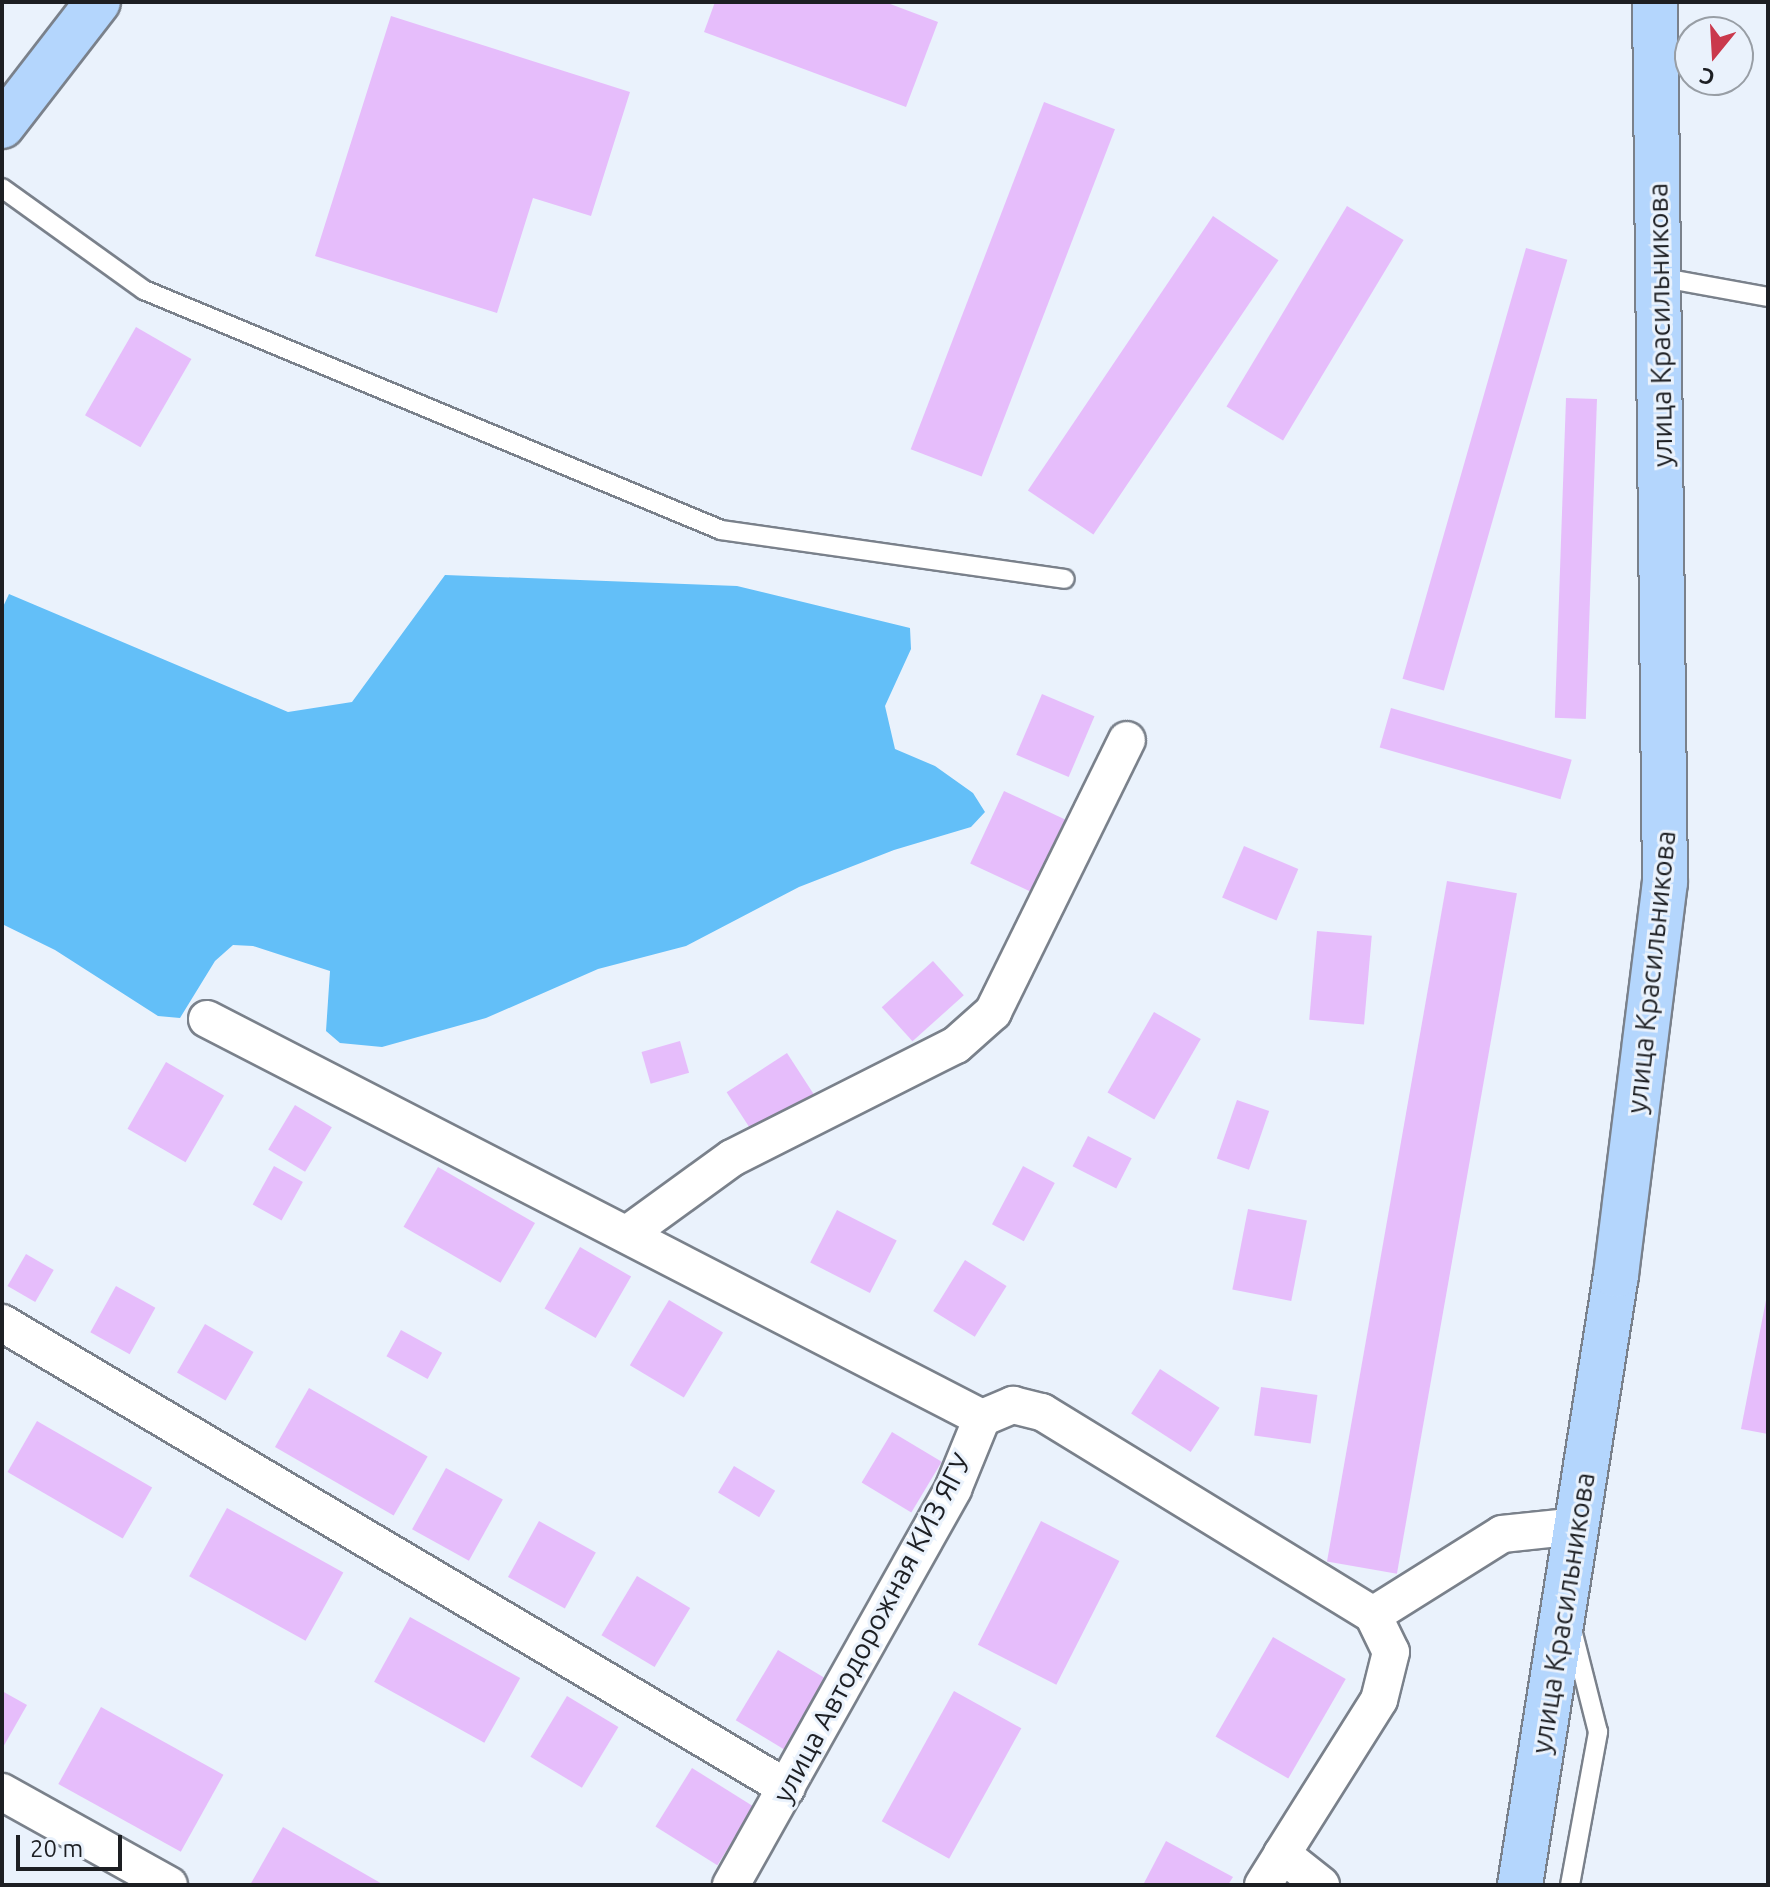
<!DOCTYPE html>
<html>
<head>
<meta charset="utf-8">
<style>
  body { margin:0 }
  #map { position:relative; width:1770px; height:1887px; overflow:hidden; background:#eaf2fc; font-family:Ubuntu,sans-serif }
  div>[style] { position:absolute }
  .water>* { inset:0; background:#63bff8 }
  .building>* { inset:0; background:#e6bdfb; transform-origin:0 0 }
  .roads { filter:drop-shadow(2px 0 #7a818b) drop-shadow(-2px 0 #7a818b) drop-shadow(0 2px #7a818b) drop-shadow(0 -2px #7a818b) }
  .lane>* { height:18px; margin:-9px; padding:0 9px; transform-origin:9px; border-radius:9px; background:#fff }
  .street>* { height:36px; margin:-18px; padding:0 18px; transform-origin:18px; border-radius:18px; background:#fff }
  .primary>* { height:44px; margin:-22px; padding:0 22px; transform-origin:22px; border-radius:22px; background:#b4d6fd }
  span { translate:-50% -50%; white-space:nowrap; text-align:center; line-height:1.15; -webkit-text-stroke:6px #eaf2fc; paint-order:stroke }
  .street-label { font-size:28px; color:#1d1f23 }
  .frame { position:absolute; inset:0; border:4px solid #1d1f23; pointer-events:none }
  .north { position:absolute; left:1674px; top:16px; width:80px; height:80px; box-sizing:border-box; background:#eaf2fc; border:2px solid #989ea5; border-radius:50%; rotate:198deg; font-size:22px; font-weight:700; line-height:32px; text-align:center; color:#1d1f23 }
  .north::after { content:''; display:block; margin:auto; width:28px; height:36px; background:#ca394c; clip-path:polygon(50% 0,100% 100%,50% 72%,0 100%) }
  .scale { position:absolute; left:16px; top:1835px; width:106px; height:36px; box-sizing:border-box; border:4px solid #1d1f23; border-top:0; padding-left:10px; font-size:24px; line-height:28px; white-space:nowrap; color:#1d1f23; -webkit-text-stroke:6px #eaf2fc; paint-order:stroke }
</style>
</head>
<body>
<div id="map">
  <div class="water">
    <div style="clip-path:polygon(445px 575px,737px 586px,910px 628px,911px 649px,885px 706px,895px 749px,935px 766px,973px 793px,985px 812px,971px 827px,894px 850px,799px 887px,686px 946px,598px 969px,486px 1018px,382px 1047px,340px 1043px,326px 1031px,330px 971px,253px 946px,233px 945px,215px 961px,180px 1018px,158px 1016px,55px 950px,2px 924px,2px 609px,9px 594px,288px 712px,352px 702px)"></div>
  </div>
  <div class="building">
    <div style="clip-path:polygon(715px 2px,885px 2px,938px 22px,906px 107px,704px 32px)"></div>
    <div style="clip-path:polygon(391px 16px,630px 92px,591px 216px,533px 198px,497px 313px,315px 256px)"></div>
    <div style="left:1044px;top:102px;width:76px;height:372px;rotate:21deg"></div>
    <div style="left:1347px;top:206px;width:66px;height:234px;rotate:31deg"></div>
    <div style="left:1213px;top:216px;width:79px;height:331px;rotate:34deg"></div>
    <div style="left:1526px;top:248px;width:43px;height:448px;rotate:16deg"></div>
    <div style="left:136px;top:327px;width:64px;height:102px;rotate:30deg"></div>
    <div style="left:1566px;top:398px;width:31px;height:320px;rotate:2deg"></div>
    <div style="left:1042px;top:694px;width:57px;height:66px;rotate:23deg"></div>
    <div style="left:1391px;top:708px;width:188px;height:41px;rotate:16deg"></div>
    <div style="left:1004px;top:791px;width:71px;height:80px;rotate:25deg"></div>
    <div style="left:1244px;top:846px;width:59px;height:56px;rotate:23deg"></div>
    <div style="left:1447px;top:881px;width:71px;height:691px;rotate:10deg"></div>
    <div style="left:1317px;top:931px;width:55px;height:89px;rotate:5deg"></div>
    <div style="left:933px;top:961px;width:46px;height:69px;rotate:48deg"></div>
    <div style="left:1154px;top:1012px;width:54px;height:93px;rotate:30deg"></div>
    <div style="left:680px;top:1041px;width:33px;height:40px;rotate:74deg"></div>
    <div style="left:787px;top:1053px;width:56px;height:72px;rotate:57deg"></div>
    <div style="left:166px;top:1062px;width:67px;height:77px;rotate:30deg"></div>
    <div style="left:1237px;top:1100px;width:34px;height:62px;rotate:19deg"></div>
    <div style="left:295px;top:1105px;width:43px;height:52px;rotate:31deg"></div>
    <div style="left:1088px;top:1136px;width:49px;height:34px;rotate:27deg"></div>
    <div style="left:274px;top:1166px;width:33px;height:44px;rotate:29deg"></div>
    <div style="left:1023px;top:1166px;width:36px;height:66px;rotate:28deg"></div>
    <div style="left:438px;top:1167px;width:112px;height:69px;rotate:30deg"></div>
    <div style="left:1248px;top:1209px;width:60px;height:82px;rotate:11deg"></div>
    <div style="left:837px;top:1210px;width:67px;height:59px;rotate:27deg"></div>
    <div style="left:580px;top:1247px;width:59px;height:71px;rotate:30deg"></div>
    <div style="left:26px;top:1254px;width:32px;height:37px;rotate:30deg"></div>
    <div style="left:965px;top:1260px;width:49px;height:60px;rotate:32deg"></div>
    <div style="left:116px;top:1286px;width:45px;height:53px;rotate:29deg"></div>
    <div style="clip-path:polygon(1767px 1295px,1768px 1295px,1768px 1434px,1741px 1429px)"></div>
    <div style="left:669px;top:1300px;width:63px;height:76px;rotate:31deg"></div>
    <div style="left:205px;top:1324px;width:56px;height:56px;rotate:30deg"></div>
    <div style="left:401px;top:1330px;width:47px;height:30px;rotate:29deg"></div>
    <div style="left:1160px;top:1369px;width:71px;height:53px;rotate:33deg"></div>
    <div style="left:1261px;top:1387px;width:57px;height:49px;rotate:8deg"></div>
    <div style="left:309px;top:1388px;width:137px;height:68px;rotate:30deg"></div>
    <div style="left:37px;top:1421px;width:133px;height:59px;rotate:30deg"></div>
    <div style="left:892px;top:1432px;width:58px;height:59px;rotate:31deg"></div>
    <div style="left:734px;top:1466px;width:48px;height:31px;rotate:31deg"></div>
    <div style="left:446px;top:1468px;width:65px;height:70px;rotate:29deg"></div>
    <div style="left:227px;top:1508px;width:133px;height:78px;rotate:29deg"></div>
    <div style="left:539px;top:1521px;width:65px;height:64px;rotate:29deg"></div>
    <div style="left:1041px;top:1521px;width:88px;height:139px;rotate:27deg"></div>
    <div style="left:637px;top:1576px;width:62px;height:69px;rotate:31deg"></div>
    <div style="left:410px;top:1617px;width:126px;height:74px;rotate:29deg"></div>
    <div style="left:1273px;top:1637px;width:84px;height:115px;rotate:30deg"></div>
    <div style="left:778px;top:1650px;width:57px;height:82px;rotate:31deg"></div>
    <div style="clip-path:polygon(2px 1691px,27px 1705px,2px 1749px)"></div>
    <div style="left:954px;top:1691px;width:77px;height:149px;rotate:29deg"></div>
    <div style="left:567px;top:1696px;width:60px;height:71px;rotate:31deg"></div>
    <div style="left:101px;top:1707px;width:140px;height:88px;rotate:29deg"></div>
    <div style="left:692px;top:1768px;width:73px;height:69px;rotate:32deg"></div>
    <div style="clip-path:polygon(283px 1827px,384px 1885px,250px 1885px)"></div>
    <div style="clip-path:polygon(1166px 1841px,1233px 1877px,1228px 1885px,1143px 1885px)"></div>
  </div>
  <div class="roads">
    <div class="lane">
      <div style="left:2px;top:188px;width:175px;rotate:35.7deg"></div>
      <div style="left:144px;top:290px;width:625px;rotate:22.58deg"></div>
      <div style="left:721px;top:530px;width:347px;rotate:8.1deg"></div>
      <div style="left:1658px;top:277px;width:112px;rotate:10.3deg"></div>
      <div style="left:1570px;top:1885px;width:156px;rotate:-79.6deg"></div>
      <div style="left:1598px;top:1732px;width:102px;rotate:-104.2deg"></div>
    </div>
    <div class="street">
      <div style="left:207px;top:1019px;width:872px;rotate:27.24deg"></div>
      <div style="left:630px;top:1232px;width:126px;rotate:-36deg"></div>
      <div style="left:732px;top:1158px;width:251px;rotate:-26.8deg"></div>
      <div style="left:956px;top:1045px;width:50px;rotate:-41.7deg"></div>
      <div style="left:993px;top:1012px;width:303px;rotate:-63.8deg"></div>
      <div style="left:2px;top:1323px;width:912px;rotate:30.64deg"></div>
      <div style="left:1373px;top:1615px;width:152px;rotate:-32.1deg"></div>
      <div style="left:1502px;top:1534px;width:75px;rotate:-6.1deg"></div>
      <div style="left:2px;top:1792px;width:191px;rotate:29.1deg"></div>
      <div style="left:731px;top:1885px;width:454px;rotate:-60.7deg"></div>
      <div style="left:953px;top:1489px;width:77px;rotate:-67.8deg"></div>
      <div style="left:982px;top:1418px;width:34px;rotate:-23deg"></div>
      <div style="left:1013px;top:1405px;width:30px;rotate:14deg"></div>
      <div style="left:1042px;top:1412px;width:388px;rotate:31.5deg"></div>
      <div style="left:1373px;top:1615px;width:41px;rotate:64.1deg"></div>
      <div style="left:1391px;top:1652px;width:49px;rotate:104deg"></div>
      <div style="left:1379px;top:1700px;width:182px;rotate:122.2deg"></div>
      <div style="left:1282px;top:1854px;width:50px;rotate:38.5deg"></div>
      <div style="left:1263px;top:1885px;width:36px;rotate:-58deg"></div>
    </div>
    <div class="primary">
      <div style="left:2px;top:126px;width:157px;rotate:-52.3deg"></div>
      <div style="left:1520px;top:1885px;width:618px;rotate:-81.06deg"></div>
      <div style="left:1616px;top:1275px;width:395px;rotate:-82.9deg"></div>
      <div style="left:1665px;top:883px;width:881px;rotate:-90.65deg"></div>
    </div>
  </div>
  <div class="street-label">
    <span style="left:1660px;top:325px;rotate:-91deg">улица Красильникова</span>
    <span style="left:1651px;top:972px;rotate:-84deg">улица Красильникова</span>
    <span style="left:1563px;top:1613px;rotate:-81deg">улица Красильникова</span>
    <span style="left:872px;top:1628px;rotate:-62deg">улица Автодорожная КИЗ ЯГУ</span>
  </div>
  <div class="frame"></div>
  <div class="north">С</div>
  <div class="scale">20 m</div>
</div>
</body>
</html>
